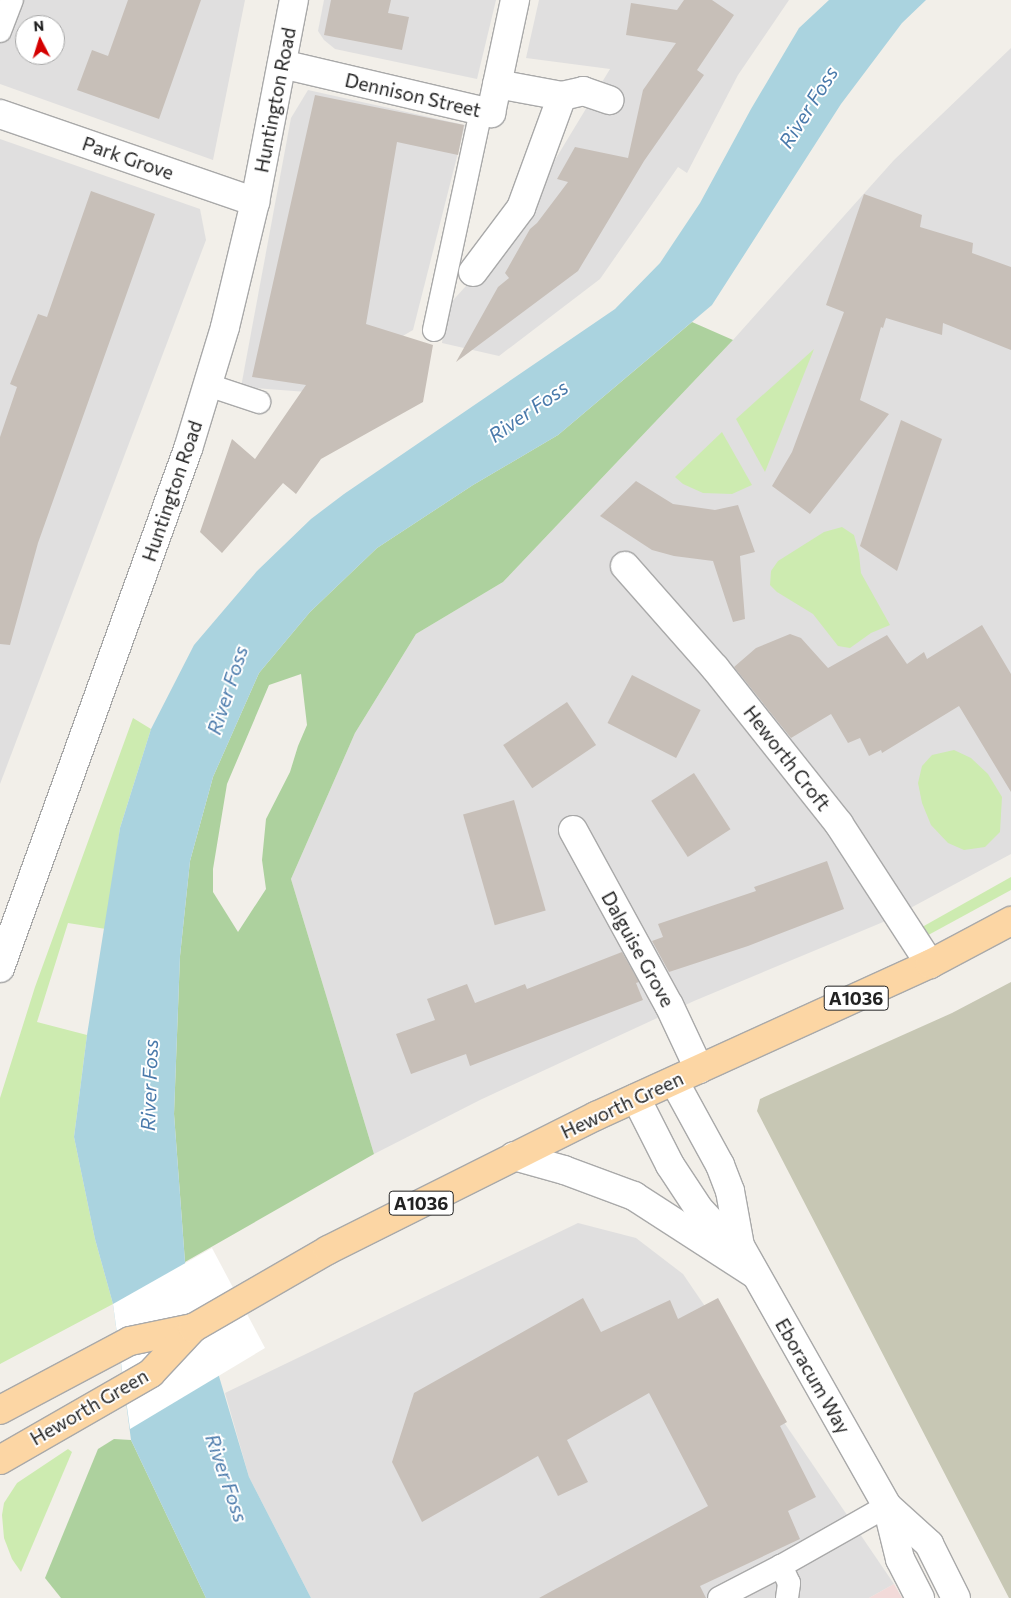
<!DOCTYPE html>
<html>
<head>
<meta charset="utf-8">
<style>
  body { margin:0 }
  #map { position:relative; width:1011px; height:1598px; overflow:hidden; background:#f2efe9; font-family:Commissioner,sans-serif }
  div>[style] { position:absolute }
  .residential>* { inset:0; background:#e0dfdf }
  .commercial>* { inset:0; background:#f2dad9 }
  .construction>* { inset:0; background:#c7c7b4 }
  .grass>* { inset:0; background:#cdebb0 }
  .forest>* { inset:0; background:#add19e }
  .water>* { inset:0; background:#aad3df }
  .pier>* { inset:0; background:#fff }
  .building>* { inset:0; background:#c7bfb8; transform-origin:0 0 }
  .roads { filter:drop-shadow(1px 0 #a9a9a9) drop-shadow(-1px 0 #a9a9a9) drop-shadow(0 1px #a9a9a9) drop-shadow(0 -1px #a9a9a9) }
  .service>* { height:22px; margin:-11px; padding:0 11px; transform-origin:11px; border-radius:11px; background:#fff }
  .minor>* { height:28px; margin:-14px; padding:0 14px; transform-origin:14px; border-radius:14px; background:#fff }
  .tertiary>* { height:28px; margin:-14px; padding:0 14px; transform-origin:14px; border-radius:14px; background:#fff }
  .primary>* { height:28px; margin:-14px; padding:0 14px; transform-origin:14px; border-radius:14px; background:#fcd6a4 }
  span { translate:-50% -50%; white-space:nowrap; text-align:center; line-height:1.15; -webkit-text-stroke:4px #fff; paint-order:stroke }
  .shield-label span { padding:1px 4px; background:#fff; border:1px solid; border-radius:4px; -webkit-text-stroke-width:0 }
  .shield-label { font-size:18px; color:#222; font-weight:700 }
  .street-label { font-size:19px; color:#222 }
  .water-label { font-size:20px; color:#4a7aab; font-style:italic }
  .north { position:absolute; left:15px; top:15px; width:50px; height:50px; box-sizing:border-box; background:#fff; border:1px solid #a7a7a7; border-radius:50%; rotate:355deg; font-size:14px; font-weight:700; line-height:20px; text-align:center; color:#222 }
  .north::after { content:''; display:block; margin:auto; width:18px; height:22px; background:#d40000; clip-path:polygon(50% 0,100% 100%,50% 72%,0 100%) }
</style>
</head>
<body>
<div id="map">
  <div class="residential">
    <div style="clip-path:polygon(evenodd,0 0,245px 0,213px 160px,0 84px,0 0,25px 25px,55px 25px,55px 55px,25px 55px,25px 25px)"></div>
    <div style="clip-path:polygon(324px 0,496px 0,477px 79px,335px 49px,324px 40px,318px 31px)"></div>
    <div style="clip-path:polygon(539px 0,789px 0,738px 75px,687px 173px,678px 167px,600px 279px,499px 356px,442px 343px,446px 308px,504px 244px,610px 69px,526px 58px)"></div>
    <div style="clip-path:polygon(1011px 48px,1011px 854px,888px 920px,694px 1001px,480px 1100px,374px 1154px,291px 879px,355px 733px,416px 634px,503px 582px,733px 340px,894px 160px)"></div>
    <div style="clip-path:polygon(308px 90px,465px 125px,413px 330px,307px 392px,241px 387px,291px 118px)"></div>
    <div style="clip-path:polygon(0 139px,200px 209px,206px 240px,0 784px)"></div>
    <div style="clip-path:polygon(578px 1223px,636px 1238px,683px 1274px,894px 1584px,869px 1598px,311px 1598px,249px 1477px,225px 1393px)"></div>
  </div>
  <div class="commercial">
    <div style="clip-path:polygon(894px 1584px,902px 1598px,869px 1598px)"></div>
  </div>
  <div class="construction">
    <div style="clip-path:polygon(1011px 982px,1011px 1598px,1009px 1598px,757px 1111px,760px 1099px,952px 1013px)"></div>
  </div>
  <div class="grass">
    <div style="clip-path:polygon(814px 349px,765px 472px,736px 419px)"></div>
    <div style="clip-path:polygon(722px 432px,752px 485px,732px 494px,703px 493px,683px 484px,675px 477px)"></div>
    <div style="clip-path:polygon(842px 527px,854px 535px,859px 554px,861px 573px,890px 625px,871px 633px,850px 648px,838px 646px,813px 614px,777px 592px,770px 585px,771px 571px,778px 561px,824px 532px)"></div>
    <div style="clip-path:polygon(133px 718px,151px 729px,120px 828px,106px 929px,68px 923px,37px 1022px,87px 1035px,74px 1137px,95px 1239px,113px 1304px,0 1364px,0 1098px,35px 987px)"></div>
    <div style="clip-path:polygon(954px 750px,971px 758px,988px 774px,1002px 797px,1000px 832px,985px 847px,964px 850px,948px 843px,931px 825px,922px 803px,918px 783px,922px 766px,932px 755px)"></div>
    <div style="clip-path:polygon(1011px 877px,1011px 890px,921px 939px,915px 931px)"></div>
    <div style="clip-path:polygon(68px 1449px,72px 1452px,21px 1572px,12px 1559px,4px 1538px,2px 1515px,4px 1503px,17px 1483px)"></div>
  </div>
  <div class="forest">
    <div style="clip-path:polygon(evenodd,692px 322px,733px 340px,503px 582px,416px 634px,355px 733px,291px 879px,374px 1154px,185px 1262px,174px 1114px,180px 956px,190px 861px,213px 777px,259px 673px,310px 612px,377px 548px,473px 485px,558px 435px,692px 322px,301px 674px,307px 725px,298px 746px,290px 772px,266px 819px,262px 860px,266px 889px,238px 932px,213px 892px,213px 869px,227px 784px,269px 685px,301px 674px)"></div>
    <div style="clip-path:polygon(114px 1439px,131px 1440px,206px 1598px,61px 1598px,45px 1578px,98px 1449px)"></div>
  </div>
  <div class="water">
    <div style="clip-path:polygon(829px 0,926px 0,902px 23px,841px 104px,712px 305px,558px 435px,473px 485px,377px 548px,310px 612px,259px 673px,213px 777px,190px 861px,180px 956px,174px 1114px,185px 1262px,249px 1477px,311px 1598px,206px 1598px,131px 1440px,113px 1304px,95px 1239px,74px 1137px,87px 1035px,120px 828px,151px 729px,194px 645px,257px 571px,311px 519px,344px 494px,615px 309px,660px 263px,700px 203px,751px 109px,799px 28px)"></div>
  </div>
  <div class="pier">
    <div style="clip-path:polygon(212px 1248px,265px 1348px,130px 1429px,113px 1304px)"></div>
  </div>
  <div class="building">
    <div style="clip-path:polygon(128px 0,201px 0,159px 119px,77px 90px,92px 50px,108px 56px)"></div>
    <div style="clip-path:polygon(331px 0,391px 0,388px 13px,409px 17px,402px 50px,324px 35px)"></div>
    <div style="clip-path:polygon(684px 0,712px 0,734px 15px,697px 70px,704px 75px,644px 161px,578px 271px,456px 362px,498px 287px,509px 278px,505px 273px,530px 229px,537px 223px,568px 182px,557px 179px,575px 147px,628px 158px,643px 90px,676px 43px,626px 35px,631px 3px,677px 10px)"></div>
    <div style="clip-path:polygon(315px 95px,464px 125px,458px 155px,397px 142px,366px 324px,433px 345px,423px 402px,321px 459px,296px 494px,283px 483px,222px 553px,200px 532px,232px 439px,255px 459px,306px 385px,252px 377px)"></div>
    <div style="clip-path:polygon(91px 191px,155px 214px,38px 543px,10px 645px,0 644px,0 437px,17px 387px,10px 384px,38px 314px,47px 317px)"></div>
    <div style="clip-path:polygon(864px 194px,922px 215px,920px 227px,973px 243px,972px 253px,1011px 267px,1011px 350px,943px 323px,942px 335px,886px 318px,883px 328px,881px 327px,860px 400px,889px 414px,810px 514px,772px 486px,792px 452px,844px 312px,826px 305px)"></div>
    <div style="clip-path:polygon(901px 420px,942px 439px,897px 571px,860px 546px)"></div>
    <div style="clip-path:polygon(636px 481px,673px 504px,715px 510px,738px 505px,755px 552px,740px 556px,745px 619px,733px 622px,713px 561px,674px 556px,652px 550px,600px 516px)"></div>
    <div style="clip-path:polygon(982px 625px,1011px 674px,1011px 792px,959px 706px,882px 753px,881px 750px,869px 756px,860px 738px,848px 743px,831px 714px,791px 738px,734px 667px,756px 648px,790px 634px,801px 638px,828px 668px,887px 635px,907px 664px,924px 652px,927px 659px)"></div>
    <div style="left:632px;top:675px;width:77px;height:54px;rotate:27deg"></div>
    <div style="left:567px;top:702px;width:52px;height:77px;rotate:56deg"></div>
    <div style="left:694px;top:773px;width:67px;height:51px;rotate:57deg"></div>
    <div style="left:514px;top:800px;width:115px;height:53px;rotate:74deg"></div>
    <div style="clip-path:polygon(827px 861px,844px 909px,748px 946px,669px 972px,652px 941px,663px 937px,658px 924px,756px 891px,754px 887px)"></div>
    <div style="clip-path:polygon(622px 952px,639px 982px,636px 983px,643px 1000px,470px 1066px,466px 1054px,411px 1074px,396px 1034px,435px 1020px,427px 999px,467px 984px,475px 1003px,525px 984px,527px 989px)"></div>
    <div style="clip-path:polygon(583px 1298px,601px 1332px,670px 1300px,678px 1319px,718px 1298px,787px 1422px,780px 1426px,816px 1497px,788px 1511px,800px 1539px,700px 1586px,706px 1598px,539px 1598px,708px 1506px,649px 1393px,567px 1440px,588px 1482px,558px 1496px,538px 1456px,422px 1522px,392px 1462px,414px 1393px)"></div>
  </div>
  <div class="roads">
    <div class="service">
      <div style="left:0;top:31px;width:33px;rotate:-69deg"></div>
      <div style="left:434px;top:330px;width:225px;rotate:-77.9deg"></div>
      <div style="left:208px;top:385px;width:54px;rotate:18.4deg"></div>
      <div style="left:719px;top:1598px;width:70px;rotate:-27.3deg"></div>
      <div style="left:787px;top:1598px;width:15px;rotate:-82deg"></div>
      <div style="left:789px;top:1583px;width:19px;rotate:-115deg"></div>
      <div style="left:781px;top:1566px;width:122px;rotate:-29.5deg"></div>
    </div>
    <div class="minor">
      <div style="left:282px;top:64px;width:215px;rotate:13.2deg"></div>
      <div style="left:491px;top:113px;width:116px;rotate:-78deg"></div>
      <div style="left:562px;top:96px;width:22px;rotate:-13deg"></div>
      <div style="left:583px;top:91px;width:28px;rotate:19deg"></div>
      <div style="left:0;top:114px;width:270px;rotate:19deg"></div>
      <div style="left:473px;top:272px;width:80px;rotate:-53.1deg"></div>
      <div style="left:521px;top:208px;width:119px;rotate:-69.9deg"></div>
      <div style="left:562px;top:96px;width:66px;rotate:-169.5deg"></div>
      <div style="left:625px;top:566px;width:136px;rotate:48.6deg"></div>
      <div style="left:715px;top:668px;width:199px;rotate:51.5deg"></div>
      <div style="left:839px;top:824px;width:167px;rotate:57deg"></div>
      <div style="left:573px;top:830px;width:200px;rotate:61.3deg"></div>
      <div style="left:669px;top:1005px;width:71px;rotate:64.9deg"></div>
    </div>
    <div class="tertiary">
      <div style="left:0;top:968px;width:552px;rotate:-70.09deg"></div>
      <div style="left:188px;top:449px;width:127px;rotate:-73.1deg"></div>
      <div style="left:225px;top:327px;width:129px;rotate:-76.5deg"></div>
      <div style="left:255px;top:202px;width:206px;rotate:-79.1deg"></div>
      <div style="left:674px;top:1081px;width:96px;rotate:61.3deg"></div>
      <div style="left:720px;top:1165px;width:28px;rotate:69deg"></div>
      <div style="left:730px;top:1191px;width:56px;rotate:79.7deg"></div>
      <div style="left:740px;top:1246px;width:299px;rotate:60.5deg"></div>
      <div style="left:887px;top:1506px;width:55px;rotate:76.2deg"></div>
      <div style="left:900px;top:1559px;width:44px;rotate:62.9deg"></div>
      <div style="left:636px;top:1098px;width:75px;rotate:63.1deg"></div>
      <div style="left:670px;top:1165px;width:53px;rotate:56.6deg"></div>
      <div style="left:699px;top:1209px;width:18px;rotate:47deg"></div>
      <div style="left:711px;top:1222px;width:36px;rotate:39deg"></div>
      <div style="left:514px;top:1156px;width:52px;rotate:15.6deg"></div>
      <div style="left:564px;top:1170px;width:75px;rotate:20.4deg"></div>
      <div style="left:634px;top:1196px;width:142px;rotate:32.9deg"></div>
      <div style="left:887px;top:1506px;width:57px;rotate:42.1deg"></div>
      <div style="left:929px;top:1544px;width:60px;rotate:63.4deg"></div>
    </div>
    <div class="primary">
      <div style="left:0;top:1410px;width:147px;rotate:-28deg"></div>
      <div style="left:130px;top:1341px;width:64px;rotate:-11.7deg"></div>
      <div style="left:0;top:1460px;width:174px;rotate:-29.9deg"></div>
      <div style="left:151px;top:1373px;width:62px;rotate:-47deg"></div>
      <div style="left:193px;top:1328px;width:156px;rotate:-30deg"></div>
      <div style="left:328px;top:1250px;width:300px;rotate:-26.6deg"></div>
      <div style="left:596px;top:1116px;width:367px;rotate:-24.5deg"></div>
      <div style="left:930px;top:964px;width:92px;rotate:-28deg"></div>
    </div>
  </div>
  <div class="shield-label">
    <span style="left:856px;top:998px">A1036</span>
    <span style="left:421px;top:1203px">A1036</span>
  </div>
  <div class="street-label">
    <span style="left:413px;top:95px;rotate:13deg">Dennison Street</span>
    <span style="left:275px;top:100px;rotate:-79deg">Huntington Road</span>
    <span style="left:128px;top:158px;rotate:19deg">Park Grove</span>
    <span style="left:172px;top:491px;rotate:-71deg">Huntington Road</span>
    <span style="left:787px;top:758px;rotate:52deg">Heworth Croft</span>
    <span style="left:638px;top:949px;rotate:61deg">Dalguise Grove</span>
    <span style="left:622px;top:1105px;rotate:-25deg">Heworth Green</span>
    <span style="left:813px;top:1376px;rotate:60deg">Eboracum Way</span>
    <span style="left:89px;top:1407px;rotate:-30deg">Heworth Green</span>
  </div>
  <div class="water-label">
    <span style="left:808px;top:107px;rotate:-58deg">River Foss</span>
    <span style="left:528px;top:411px;rotate:-35deg">River Foss</span>
    <span style="left:227px;top:690px;rotate:-72deg">River Foss</span>
    <span style="left:149px;top:1085px;rotate:-88deg">River Foss</span>
    <span style="left:227px;top:1478px;rotate:71deg">River Foss</span>
  </div>
  <div class="north">N</div>
</div>
</body>
</html>
